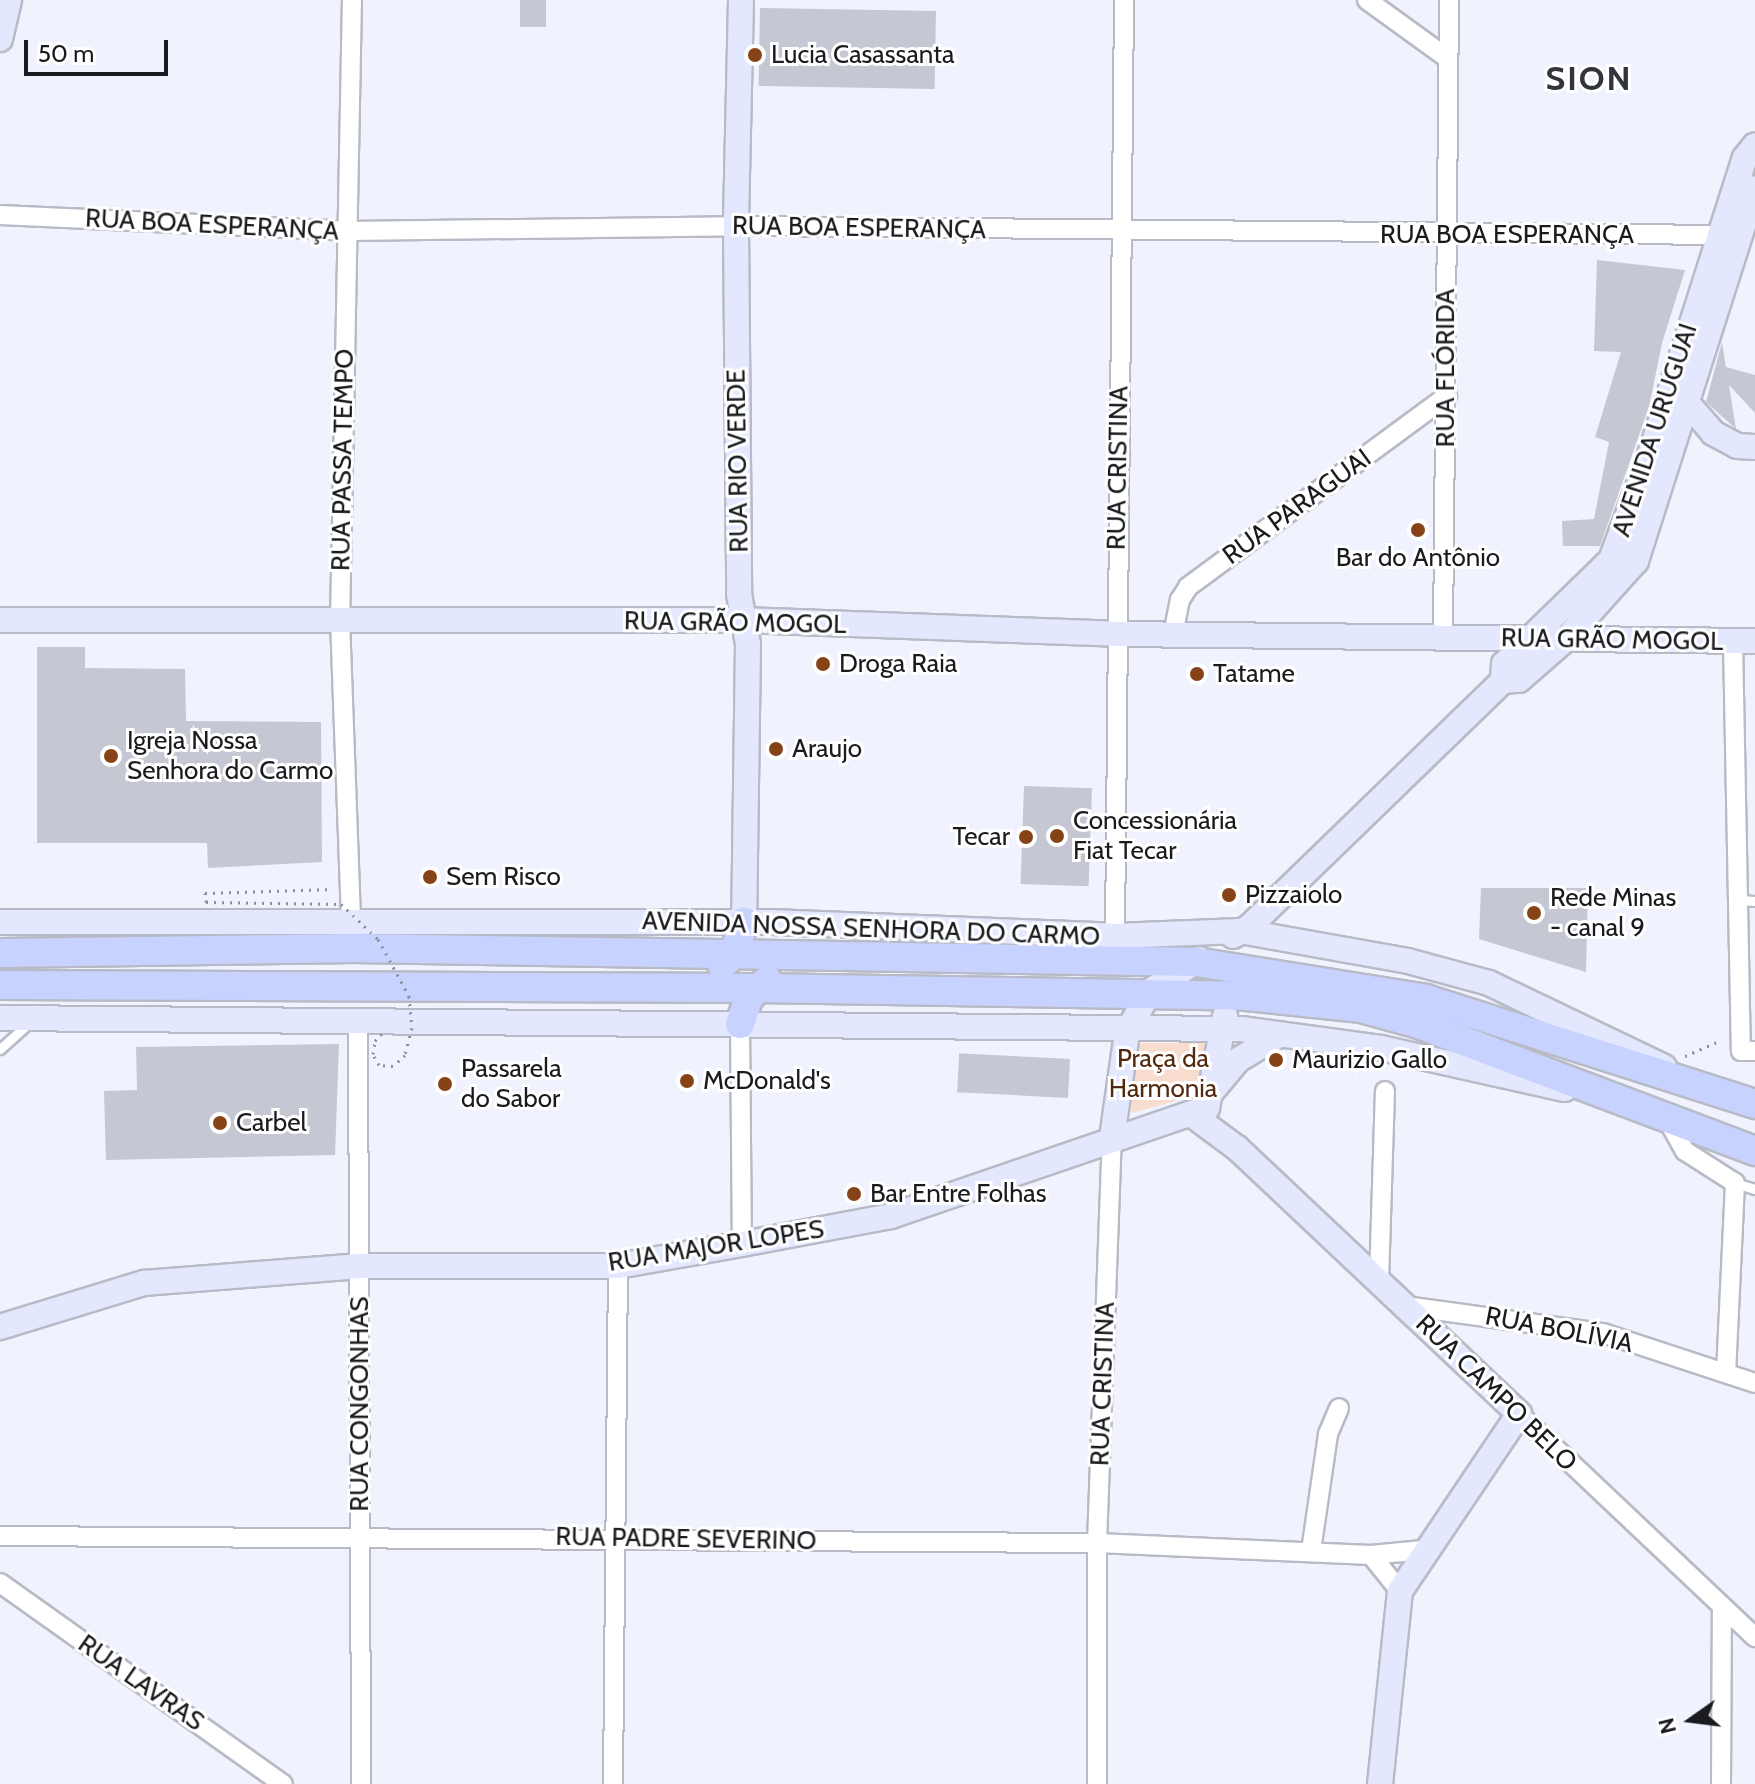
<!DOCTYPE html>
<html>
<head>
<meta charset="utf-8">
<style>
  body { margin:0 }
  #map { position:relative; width:1755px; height:1784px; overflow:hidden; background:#f0f2fd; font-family:Cabin,sans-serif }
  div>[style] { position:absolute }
  .green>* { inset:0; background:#f8dccd }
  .building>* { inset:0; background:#c5c7d2; transform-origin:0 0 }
  .path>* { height:3px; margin-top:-1.5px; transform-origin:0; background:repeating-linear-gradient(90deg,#8d8f97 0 2px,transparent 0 8px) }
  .roads { filter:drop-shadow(2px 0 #b8bbc5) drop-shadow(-2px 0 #b8bbc5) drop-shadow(0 2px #b8bbc5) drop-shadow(0 -2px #b8bbc5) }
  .lane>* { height:9px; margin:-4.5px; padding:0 4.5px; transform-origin:4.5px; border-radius:4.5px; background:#fff }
  .street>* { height:18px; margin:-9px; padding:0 9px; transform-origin:9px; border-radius:9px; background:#fff }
  .secondary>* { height:24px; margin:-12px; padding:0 12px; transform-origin:12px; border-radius:12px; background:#e3e8fe }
  .primary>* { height:28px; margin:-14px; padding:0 14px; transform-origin:14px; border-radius:14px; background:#c8d2fe }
  .path-bridge>* { height:3px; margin-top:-1.5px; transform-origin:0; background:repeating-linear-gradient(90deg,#8d8f97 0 2px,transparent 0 8px) }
  .dots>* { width:22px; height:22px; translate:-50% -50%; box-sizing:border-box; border:4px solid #fff; border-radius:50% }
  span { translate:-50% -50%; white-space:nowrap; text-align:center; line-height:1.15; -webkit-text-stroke:6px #fff; paint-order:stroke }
  .poi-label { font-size:26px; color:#1a1b1f }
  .left { translate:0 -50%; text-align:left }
  .right { translate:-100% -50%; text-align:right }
  .street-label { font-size:26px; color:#1a1b1f }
  .park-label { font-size:26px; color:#532910 }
  .district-label { font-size:34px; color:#33353d; font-weight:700; letter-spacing:2px }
  .north { position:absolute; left:1651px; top:1680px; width:80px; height:80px; -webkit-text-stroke:6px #fff; paint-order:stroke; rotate:256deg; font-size:22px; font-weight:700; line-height:32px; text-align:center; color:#1a1b1f }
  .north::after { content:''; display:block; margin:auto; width:28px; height:36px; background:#1a1b1f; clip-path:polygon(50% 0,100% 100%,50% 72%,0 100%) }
  .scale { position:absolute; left:24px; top:40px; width:144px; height:36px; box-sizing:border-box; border:4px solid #1a1b1f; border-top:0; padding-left:10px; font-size:24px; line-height:28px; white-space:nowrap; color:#1a1b1f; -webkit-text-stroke:6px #fff; paint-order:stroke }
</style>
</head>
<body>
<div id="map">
  <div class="green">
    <div style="clip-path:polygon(1136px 1043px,1214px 1043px,1207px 1069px,1176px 1101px,1131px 1113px)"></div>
  </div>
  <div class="building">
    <div style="left:520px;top:0;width:26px;height:27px"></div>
    <div style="left:760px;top:8px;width:176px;height:78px;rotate:1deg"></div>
    <div style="clip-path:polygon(1597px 260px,1685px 270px,1662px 343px,1649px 407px,1600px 546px,1563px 546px,1562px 521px,1594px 519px,1609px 442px,1595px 437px,1621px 352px,1594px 351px)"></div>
    <div style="clip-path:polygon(1722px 342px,1726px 367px,1755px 375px,1755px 413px,1729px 385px,1736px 429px,1706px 402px)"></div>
    <div style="clip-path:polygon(37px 647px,85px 647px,85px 668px,185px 669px,186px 721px,321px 722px,322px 862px,208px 868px,207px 843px,37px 843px)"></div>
    <div style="left:1024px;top:786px;width:68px;height:98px;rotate:2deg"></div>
    <div style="clip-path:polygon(1481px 888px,1588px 888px,1586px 972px,1479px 939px)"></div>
    <div style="clip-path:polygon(339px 1044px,335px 1155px,106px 1160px,104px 1091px,137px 1090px,136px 1047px)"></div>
    <div style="left:1070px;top:1059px;width:39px;height:111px;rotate:93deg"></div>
  </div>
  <div class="path">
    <div style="left:206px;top:902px;width:9px;rotate:-96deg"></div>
    <div style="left:205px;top:893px;width:128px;rotate:-1.8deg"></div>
    <div style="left:1685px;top:1056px;width:40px;rotate:-23.4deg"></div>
  </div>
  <div class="roads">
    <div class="lane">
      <div style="left:1738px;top:900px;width:17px;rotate:3deg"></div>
      <div style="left:0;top:1049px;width:40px;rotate:-42deg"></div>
      <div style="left:1735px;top:1183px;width:21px;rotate:17deg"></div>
    </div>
    <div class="street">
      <div style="left:1367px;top:0;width:99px;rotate:35.9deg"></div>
      <div style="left:0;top:215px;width:347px;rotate:2.6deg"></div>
      <div style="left:347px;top:231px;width:389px;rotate:-0.7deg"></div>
      <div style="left:736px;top:226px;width:983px;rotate:0.52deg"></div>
      <div style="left:1173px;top:635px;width:36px;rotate:-79deg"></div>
      <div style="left:1180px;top:600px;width:15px;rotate:-58deg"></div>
      <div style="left:1188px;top:587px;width:322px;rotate:-36.4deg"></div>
      <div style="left:1443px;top:639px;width:639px;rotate:-89.46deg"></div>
      <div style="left:1733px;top:641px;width:410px;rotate:88.9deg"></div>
      <div style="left:1741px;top:1051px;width:14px"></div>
      <div style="left:351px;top:919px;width:296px;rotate:-92.1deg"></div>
      <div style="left:340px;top:623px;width:623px;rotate:-88.9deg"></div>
      <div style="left:1115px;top:936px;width:936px;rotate:-89.45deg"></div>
      <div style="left:740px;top:1024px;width:220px;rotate:89.5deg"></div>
      <div style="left:358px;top:1025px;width:759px;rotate:89.77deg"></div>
      <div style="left:1666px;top:1117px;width:39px;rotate:61deg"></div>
      <div style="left:1685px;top:1151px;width:59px;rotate:32.6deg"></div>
      <div style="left:1735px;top:1183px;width:189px;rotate:92.7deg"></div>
      <div style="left:1379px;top:1281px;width:190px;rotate:-88.2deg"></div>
      <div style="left:1405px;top:1306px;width:200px;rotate:7.8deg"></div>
      <div style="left:1603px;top:1333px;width:160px;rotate:18.2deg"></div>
      <div style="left:1519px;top:1414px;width:325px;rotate:43.4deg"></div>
      <div style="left:0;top:1536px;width:1097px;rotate:0.37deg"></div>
      <div style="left:1097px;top:1543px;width:274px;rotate:2.5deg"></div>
      <div style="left:1371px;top:1555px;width:52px;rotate:-5.5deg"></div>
      <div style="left:1311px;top:1551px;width:118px;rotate:-81.7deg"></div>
      <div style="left:1328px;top:1434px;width:28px;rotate:-67deg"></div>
      <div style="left:1371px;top:1555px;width:46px;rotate:51.1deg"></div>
      <div style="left:0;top:1583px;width:347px;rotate:35.4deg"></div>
      <div style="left:613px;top:1784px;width:518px;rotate:-89.45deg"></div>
      <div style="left:1097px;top:1784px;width:241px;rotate:-90deg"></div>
      <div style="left:1097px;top:1543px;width:405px;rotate:-87.9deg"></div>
      <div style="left:1721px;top:1784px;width:177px;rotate:-89.7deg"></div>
    </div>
    <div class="secondary">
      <div style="left:741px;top:0;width:226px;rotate:91.3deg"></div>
      <div style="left:736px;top:226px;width:368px;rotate:89.5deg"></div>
      <div style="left:739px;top:594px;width:51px;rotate:79.8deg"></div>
      <div style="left:748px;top:644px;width:278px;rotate:90.8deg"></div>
      <div style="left:0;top:39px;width:40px;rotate:-77deg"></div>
      <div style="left:1689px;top:405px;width:37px;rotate:49deg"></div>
      <div style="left:1713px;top:433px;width:27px;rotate:28deg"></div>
      <div style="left:1737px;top:446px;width:18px;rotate:3deg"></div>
      <div style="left:0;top:620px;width:742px"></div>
      <div style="left:742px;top:620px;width:375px;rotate:2.1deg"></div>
      <div style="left:1117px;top:634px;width:638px;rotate:0.63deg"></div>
      <div style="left:1503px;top:681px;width:17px;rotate:-87deg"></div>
      <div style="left:1504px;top:664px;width:149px;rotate:-44.2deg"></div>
      <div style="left:1611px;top:560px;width:109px;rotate:-69.6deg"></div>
      <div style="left:1649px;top:458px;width:315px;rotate:-72.3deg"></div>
      <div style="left:1745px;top:158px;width:16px;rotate:-52deg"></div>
      <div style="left:0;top:922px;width:771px"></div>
      <div style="left:771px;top:922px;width:344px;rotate:2.3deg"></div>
      <div style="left:1115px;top:936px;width:125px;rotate:-2.3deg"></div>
      <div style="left:1240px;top:931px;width:171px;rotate:10.1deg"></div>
      <div style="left:1408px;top:961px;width:84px;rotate:15.2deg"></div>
      <div style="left:1489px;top:983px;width:194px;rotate:25.6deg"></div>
      <div style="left:1233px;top:936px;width:18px;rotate:-29deg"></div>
      <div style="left:1249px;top:927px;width:354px;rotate:-44.1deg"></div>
      <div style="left:1503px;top:681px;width:16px;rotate:-4deg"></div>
      <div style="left:1519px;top:680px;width:62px;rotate:-41.1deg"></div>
      <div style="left:1566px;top:639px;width:105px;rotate:-48.1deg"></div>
      <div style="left:1636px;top:561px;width:391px;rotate:-72.3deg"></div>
      <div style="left:0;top:1018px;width:1241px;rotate:0.51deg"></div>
      <div style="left:1241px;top:1029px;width:141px;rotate:7.7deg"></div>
      <div style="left:1381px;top:1048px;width:188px;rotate:12.6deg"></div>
      <div style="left:1212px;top:1091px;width:40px;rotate:-50deg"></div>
      <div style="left:1238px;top:1060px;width:48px;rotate:-31.4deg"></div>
      <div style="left:1207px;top:1108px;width:94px;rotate:-78.9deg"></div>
      <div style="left:1191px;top:1114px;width:57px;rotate:36.5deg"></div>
      <div style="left:1237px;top:1148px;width:388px;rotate:43.3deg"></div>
      <div style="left:1519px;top:1414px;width:213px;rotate:123.9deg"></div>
      <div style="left:1400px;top:1591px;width:194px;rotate:95.9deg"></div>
      <div style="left:1112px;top:1138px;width:107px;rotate:-81.9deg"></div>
      <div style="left:1127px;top:1032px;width:47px;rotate:-60.7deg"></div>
      <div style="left:1150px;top:991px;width:59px;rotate:-32.6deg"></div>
      <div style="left:0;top:1327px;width:151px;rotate:-17deg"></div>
      <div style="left:144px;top:1283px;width:217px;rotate:-4.5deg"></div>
      <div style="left:360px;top:1266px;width:258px"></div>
      <div style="left:618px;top:1266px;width:126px;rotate:-10.1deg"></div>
      <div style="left:742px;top:1244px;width:152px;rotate:-10.6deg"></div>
      <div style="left:891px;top:1216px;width:334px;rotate:-18.9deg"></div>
    </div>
    <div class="primary">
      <div style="left:0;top:953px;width:354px;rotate:-0.8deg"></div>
      <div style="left:354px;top:948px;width:842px;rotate:0.95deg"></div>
      <div style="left:1196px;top:962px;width:233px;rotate:9.1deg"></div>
      <div style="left:1426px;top:999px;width:345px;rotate:17.7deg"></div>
      <div style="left:722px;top:965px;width:17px;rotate:-45deg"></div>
      <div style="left:734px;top:953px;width:33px;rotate:-72deg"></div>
      <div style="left:0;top:985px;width:758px;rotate:0.23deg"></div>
      <div style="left:758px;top:988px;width:488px;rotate:0.9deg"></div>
      <div style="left:1246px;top:996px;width:116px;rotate:6deg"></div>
      <div style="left:1361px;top:1008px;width:60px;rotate:15.4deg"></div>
      <div style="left:1419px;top:1024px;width:359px;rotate:20.7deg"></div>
      <div style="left:740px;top:1024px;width:28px;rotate:-72deg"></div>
      <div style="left:749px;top:997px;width:25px;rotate:-42deg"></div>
    </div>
  </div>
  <div class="path-bridge">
    <div style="left:206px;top:902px;width:135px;rotate:0.8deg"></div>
    <div style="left:341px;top:904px;width:51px;rotate:43.4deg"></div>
    <div style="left:378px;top:939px;width:65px;rotate:61.5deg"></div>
    <div style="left:409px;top:996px;width:32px;rotate:85deg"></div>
    <div style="left:412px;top:1028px;width:28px;rotate:105deg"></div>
    <div style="left:405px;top:1055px;width:16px;rotate:137deg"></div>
    <div style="left:393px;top:1066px;width:14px;rotate:-176deg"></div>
    <div style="left:379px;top:1065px;width:13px;rotate:-119deg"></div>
    <div style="left:373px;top:1054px;width:13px;rotate:-81deg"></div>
    <div style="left:375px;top:1041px;width:16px;rotate:-47deg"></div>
  </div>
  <div class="dots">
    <div style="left:755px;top:55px;background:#874318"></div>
    <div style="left:1418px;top:530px;background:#874318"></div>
    <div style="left:823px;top:664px;background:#874318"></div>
    <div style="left:1197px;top:674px;background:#874318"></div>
    <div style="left:776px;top:749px;background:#874318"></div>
    <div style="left:111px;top:756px;background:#874318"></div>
    <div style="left:1057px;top:836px;background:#874318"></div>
    <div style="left:1026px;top:837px;background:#874318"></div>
    <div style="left:430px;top:877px;background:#874318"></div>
    <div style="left:1229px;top:895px;background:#874318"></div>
    <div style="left:1534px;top:913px;background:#874318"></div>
    <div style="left:1276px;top:1060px;background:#874318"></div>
    <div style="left:687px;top:1081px;background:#874318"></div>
    <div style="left:445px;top:1084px;background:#874318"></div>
    <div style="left:220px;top:1123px;background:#874318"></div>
    <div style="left:854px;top:1194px;background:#874318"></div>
  </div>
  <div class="poi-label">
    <span class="left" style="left:771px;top:55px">Lucia Casassanta</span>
    <span style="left:1418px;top:558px">Bar do Antônio</span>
    <span class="left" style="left:839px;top:664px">Droga Raia</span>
    <span class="left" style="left:1213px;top:674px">Tatame</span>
    <span class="left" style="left:127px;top:756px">Igreja Nossa<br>Senhora do Carmo</span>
    <span class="left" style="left:792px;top:749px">Araujo</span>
    <span class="left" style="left:1073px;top:836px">Concessionária<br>Fiat Tecar</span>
    <span class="right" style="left:1010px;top:837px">Tecar</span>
    <span class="left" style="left:446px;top:877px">Sem Risco</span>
    <span class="left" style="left:1245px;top:895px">Pizzaiolo</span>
    <span class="left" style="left:1550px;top:913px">Rede Minas<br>- canal 9</span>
    <span class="left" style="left:1292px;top:1060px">Maurizio Gallo</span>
    <span class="left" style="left:461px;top:1084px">Passarela<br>do Sabor</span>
    <span class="left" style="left:703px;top:1081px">McDonald's</span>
    <span class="left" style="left:236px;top:1123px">Carbel</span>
    <span class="left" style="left:870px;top:1194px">Bar Entre Folhas</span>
  </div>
  <div class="street-label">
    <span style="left:212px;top:225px;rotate:3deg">RUA BOA ESPERANÇA</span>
    <span style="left:859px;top:228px;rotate:1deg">RUA BOA ESPERANÇA</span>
    <span style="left:1507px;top:235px">RUA BOA ESPERANÇA</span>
    <span style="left:1446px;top:368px;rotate:-90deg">RUA FLÓRIDA</span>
    <span style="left:1655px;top:430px;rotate:-72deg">AVENIDA URUGUAI</span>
    <span style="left:343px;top:460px;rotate:-89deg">RUA PASSA TEMPO</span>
    <span style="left:738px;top:461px;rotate:-91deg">RUA RIO VERDE</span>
    <span style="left:1118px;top:468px;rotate:-89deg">RUA CRISTINA</span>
    <span style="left:1297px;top:507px;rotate:-36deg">RUA PARAGUAI</span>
    <span style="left:735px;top:623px;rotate:1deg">RUA GRÃO MOGOL</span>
    <span style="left:1612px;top:640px;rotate:1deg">RUA GRÃO MOGOL</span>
    <span style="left:871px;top:929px;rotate:2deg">AVENIDA NOSSA SENHORA DO CARMO</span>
    <span style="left:716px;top:1246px;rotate:-9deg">RUA MAJOR LOPES</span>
    <span style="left:1559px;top:1330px;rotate:11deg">RUA BOLÍVIA</span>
    <span style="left:1103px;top:1384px;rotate:-88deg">RUA CRISTINA</span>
    <span style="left:1496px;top:1393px;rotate:44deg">RUA CAMPO BELO</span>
    <span style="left:360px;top:1404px;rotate:-90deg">RUA CONGONHAS</span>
    <span style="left:686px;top:1539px;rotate:1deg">RUA PADRE SEVERINO</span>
    <span style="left:141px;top:1683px;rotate:35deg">RUA LAVRAS</span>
  </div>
  <div class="park-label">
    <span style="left:1163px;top:1074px">Praça da<br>Harmonia</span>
  </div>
  <div class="district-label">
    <span style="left:1589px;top:79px">SION</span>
  </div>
  <div class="north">N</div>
  <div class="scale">50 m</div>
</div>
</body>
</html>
